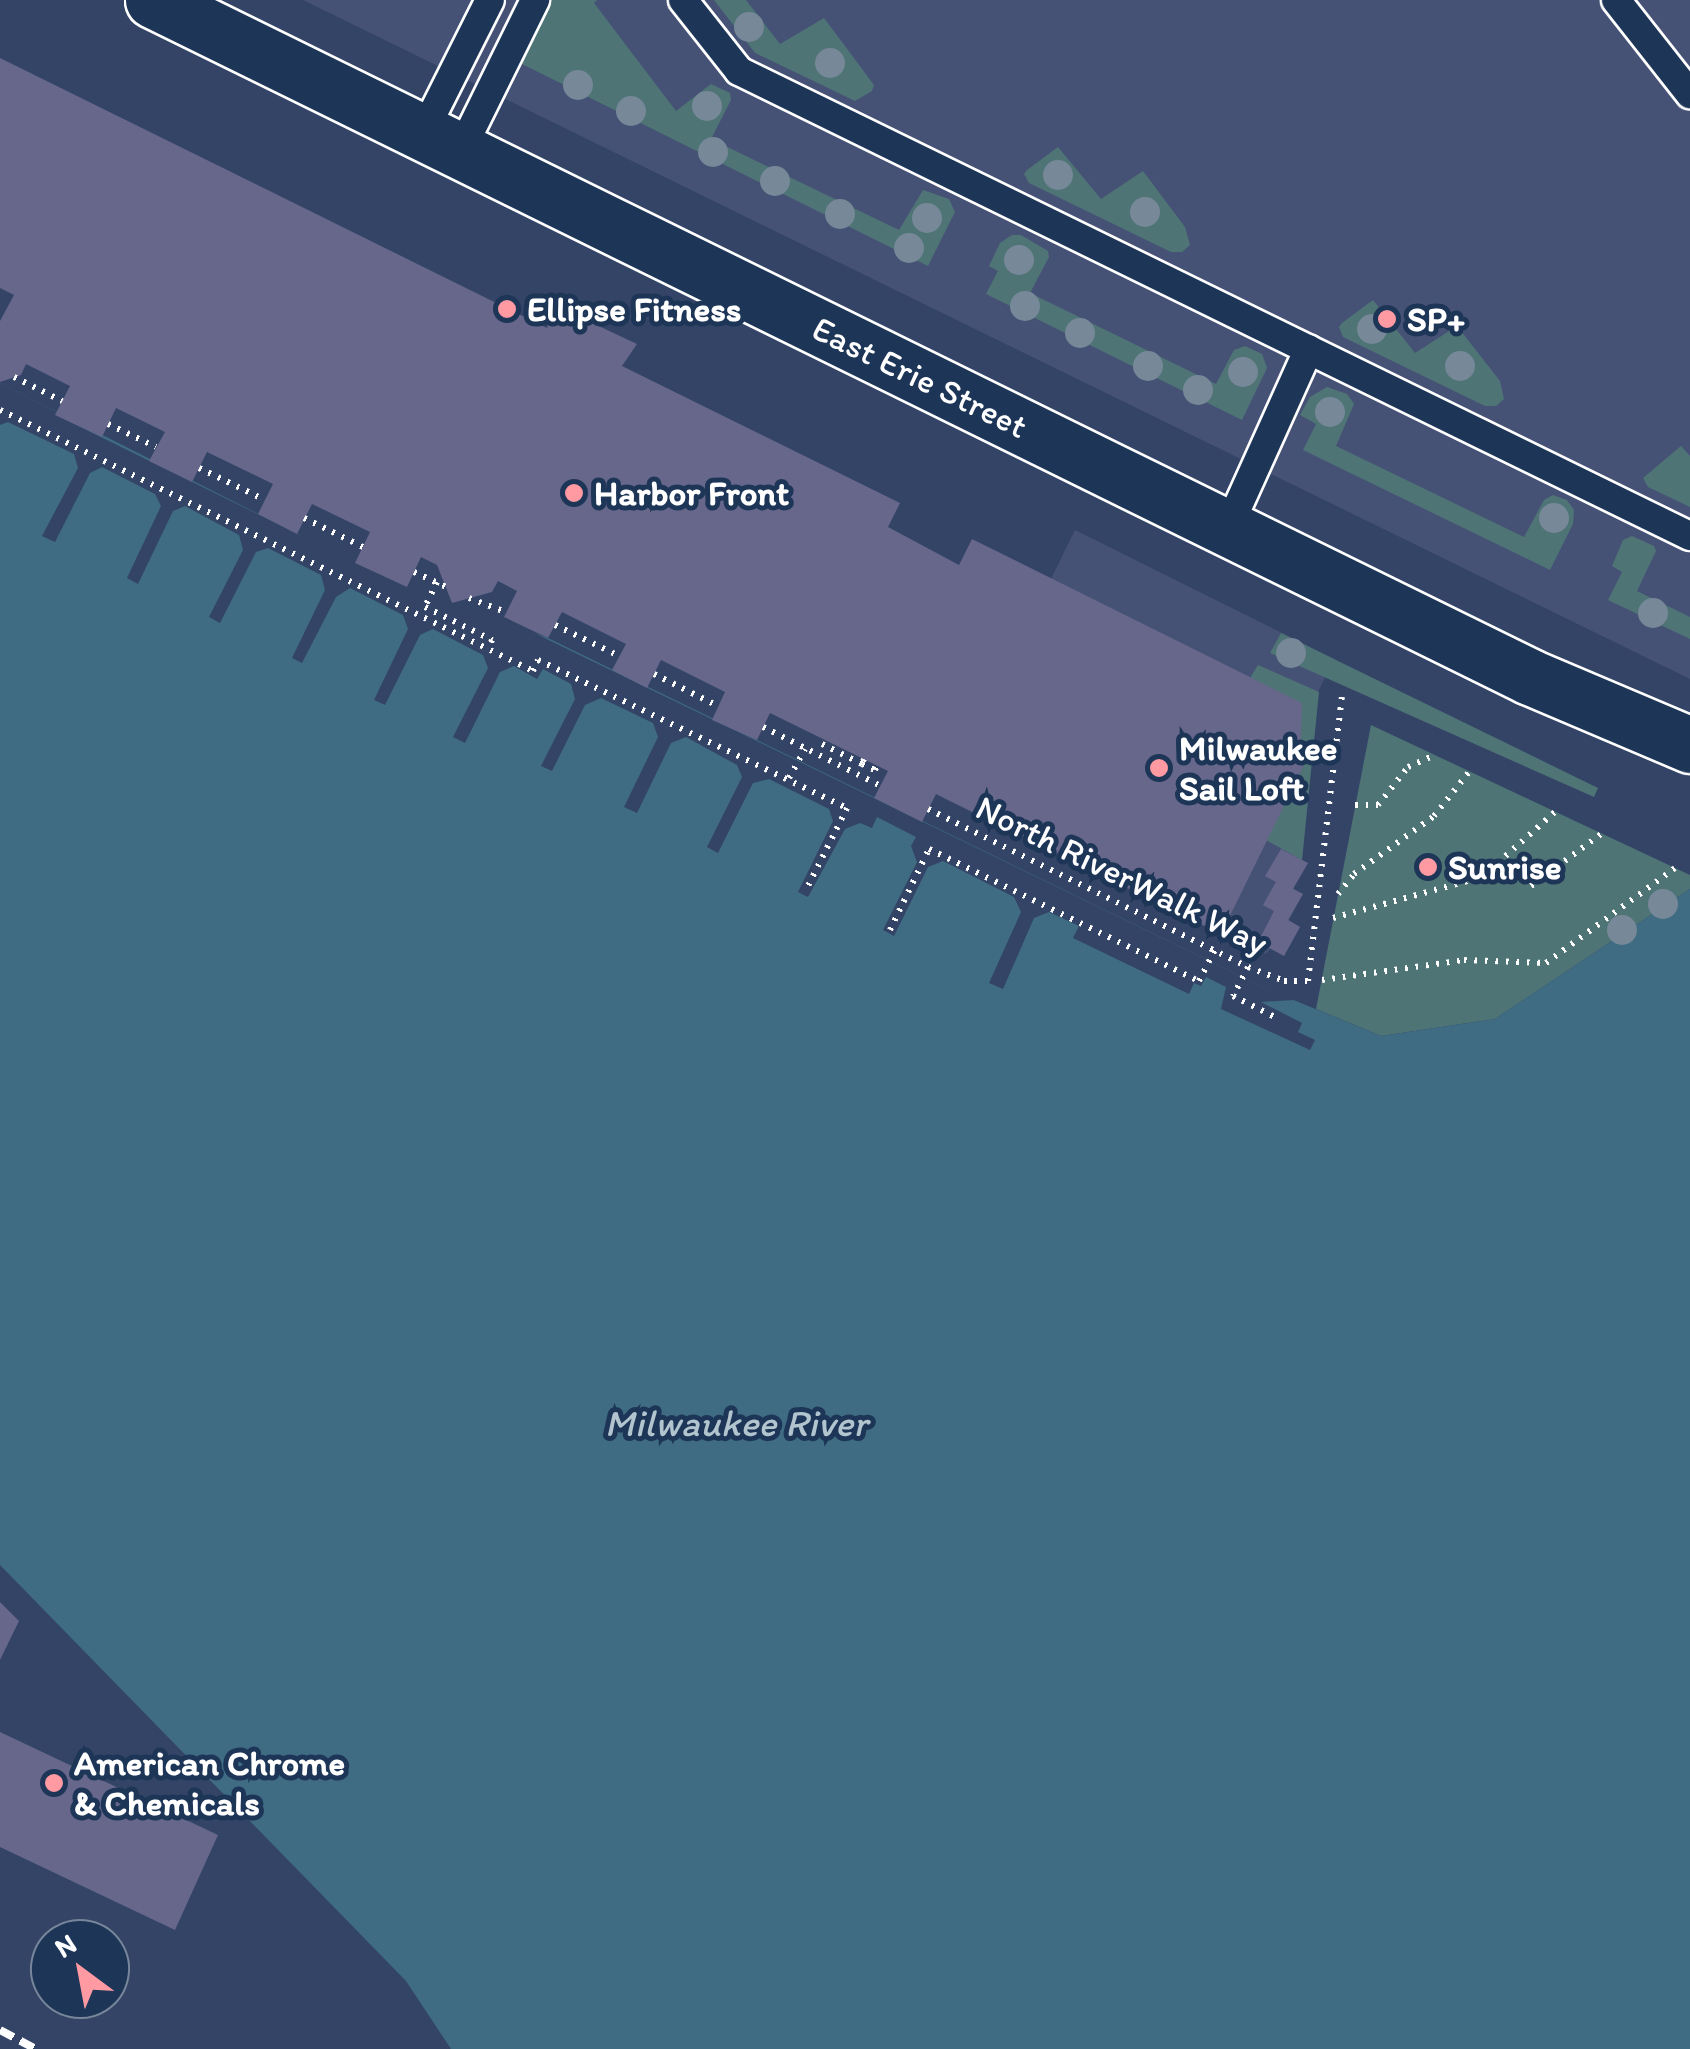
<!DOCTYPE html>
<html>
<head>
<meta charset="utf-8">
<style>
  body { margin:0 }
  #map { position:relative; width:1690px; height:2049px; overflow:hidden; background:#334467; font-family:Itim,sans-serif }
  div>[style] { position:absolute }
  .built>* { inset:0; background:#465275 }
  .green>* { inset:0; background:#4e7476 }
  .water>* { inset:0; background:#3f6b83 }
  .pier>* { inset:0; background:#334467 }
  .building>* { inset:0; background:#66678b }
  .path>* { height:6px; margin-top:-3px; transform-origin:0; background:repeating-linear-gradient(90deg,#fff 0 2.5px,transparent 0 10.5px) }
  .roads { filter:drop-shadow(2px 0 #fff) drop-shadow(-2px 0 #fff) drop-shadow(0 2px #fff) drop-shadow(0 -2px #fff) }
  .lane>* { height:28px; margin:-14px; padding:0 14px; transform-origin:14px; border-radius:14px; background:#1d3557 }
  .street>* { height:55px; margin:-27.5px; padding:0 27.5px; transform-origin:27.5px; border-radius:27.5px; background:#1d3557 }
  .rail>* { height:8px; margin-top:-4px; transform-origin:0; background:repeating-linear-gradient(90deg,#fff 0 15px,transparent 0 23px) }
  .trees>* { width:30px; height:30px; margin:-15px; border-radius:50%; background:#778898 }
  .dots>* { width:28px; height:28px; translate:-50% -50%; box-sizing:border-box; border:5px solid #1d3557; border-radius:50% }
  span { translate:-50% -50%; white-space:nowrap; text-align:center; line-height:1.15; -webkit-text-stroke:10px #1d3557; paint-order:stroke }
  .poi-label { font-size:35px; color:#fff; font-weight:700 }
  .left { translate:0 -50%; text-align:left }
  .street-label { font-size:35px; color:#fff }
  .water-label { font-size:38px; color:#b2c4cd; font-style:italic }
  .north { position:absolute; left:30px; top:1919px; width:100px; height:100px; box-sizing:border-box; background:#1d3557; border:2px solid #77869a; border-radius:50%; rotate:328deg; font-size:28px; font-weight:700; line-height:40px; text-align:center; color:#fff }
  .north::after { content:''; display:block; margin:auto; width:35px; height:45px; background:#ff9aa2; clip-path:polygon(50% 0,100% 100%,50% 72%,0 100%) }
</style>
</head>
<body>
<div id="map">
  <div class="built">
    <div style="clip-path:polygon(303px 0,1690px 0,1690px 679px)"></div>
    <div style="clip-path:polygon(1075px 530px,1334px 659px,1318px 692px,1302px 860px,1308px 863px,1293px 888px,1303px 894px,1289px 920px,1300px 927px,1284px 956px,1271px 948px,1266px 954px,1223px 931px,1221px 934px,943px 798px)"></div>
  </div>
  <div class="green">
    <div style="clip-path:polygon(549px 0,597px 0,594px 3px,676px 111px,711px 84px,730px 93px,731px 100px,711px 139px,899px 230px,923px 190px,949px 199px,955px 212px,928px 266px,518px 62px)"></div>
    <div style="clip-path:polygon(714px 0,746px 0,780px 44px,824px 18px,874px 85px,872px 91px,855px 101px,755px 53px)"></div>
    <div style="clip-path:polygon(1058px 147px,1101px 199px,1143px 171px,1185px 227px,1190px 245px,1182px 252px,1171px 252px,1029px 183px,1024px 174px,1027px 170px)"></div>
    <div style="clip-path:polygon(1012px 235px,1021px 235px,1048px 251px,1049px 257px,1030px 293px,1216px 384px,1234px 350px,1245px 346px,1262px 354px,1267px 368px,1242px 420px,986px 294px,998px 271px,989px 266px,1000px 243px)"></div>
    <div style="clip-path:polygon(1373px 300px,1415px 353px,1457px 326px,1500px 381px,1504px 399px,1496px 406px,1485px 406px,1343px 337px,1339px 327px,1342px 323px)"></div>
    <div style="clip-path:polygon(1327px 387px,1347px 394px,1354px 404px,1336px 446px,1524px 537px,1544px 500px,1553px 495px,1567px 500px,1574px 510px,1573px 524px,1550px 570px,1303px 450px,1316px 424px,1300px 415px,1310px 397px)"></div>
    <div style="clip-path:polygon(1681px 446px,1690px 456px,1690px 507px,1648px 487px,1643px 478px)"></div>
    <div style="clip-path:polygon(1632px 536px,1654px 546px,1656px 551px,1637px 591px,1690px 617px,1690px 639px,1608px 600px,1622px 572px,1612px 566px,1623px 540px)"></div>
    <div style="clip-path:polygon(1281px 633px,1334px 659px,1598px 788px,1594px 797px,1270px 653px)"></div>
    <div style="clip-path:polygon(1258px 665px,1319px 692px,1302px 860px,1266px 840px,1300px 762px,1250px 678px)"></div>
    <div style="clip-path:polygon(1371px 725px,1690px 875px,1690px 889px,1495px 1019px,1381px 1036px,1316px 1009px)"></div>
  </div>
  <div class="water">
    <div style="clip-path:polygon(0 383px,355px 563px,406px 587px,548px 638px,1267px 989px,1381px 1036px,1495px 1019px,1690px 889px,1690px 2049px,451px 2049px,406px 1981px,0 1565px)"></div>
  </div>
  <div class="pier">
    <div style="clip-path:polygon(0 383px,57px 412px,56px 415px,406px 587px,413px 574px,1267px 989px,1294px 995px,1294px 1000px,1261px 1002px,1302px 1023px,1298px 1032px,1315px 1040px,1310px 1050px,1221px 1009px,1226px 987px,1206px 977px,1201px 986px,1194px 983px,1189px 994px,1073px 938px,1079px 926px,1049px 912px,1034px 918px,1003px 989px,989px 983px,1021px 912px,1014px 897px,943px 861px,928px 867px,894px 936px,883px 930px,917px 862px,911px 846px,916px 837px,877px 817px,872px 828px,860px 823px,845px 829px,808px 897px,798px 892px,833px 821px,829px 809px,769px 779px,753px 783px,718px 853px,707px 847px,742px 777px,737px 765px,686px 737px,671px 743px,637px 813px,624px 807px,658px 737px,653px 723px,601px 698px,585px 705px,552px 771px,541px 766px,575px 699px,571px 684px,543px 669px,537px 679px,514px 666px,500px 672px,465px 743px,453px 737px,488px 668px,483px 655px,433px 629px,420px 635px,385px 705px,374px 700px,408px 629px,403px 615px,350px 588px,336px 597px,302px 663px,292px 658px,325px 590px,321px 575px,268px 548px,256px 552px,220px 623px,209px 617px,243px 550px,239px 535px,185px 506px,173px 511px,138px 584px,127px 578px,161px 506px,155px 494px,102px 467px,90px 473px,55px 542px,42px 536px,78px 468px,74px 454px,8px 422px,0 425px)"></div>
  </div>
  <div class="building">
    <div style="clip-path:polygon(0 58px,547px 328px,554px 305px,637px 344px,622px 366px,900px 503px,888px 527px,959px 565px,972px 539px,1302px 703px,1300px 762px,1304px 765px,1221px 934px,936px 794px,922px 822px,874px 798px,888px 771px,770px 713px,757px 740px,712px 720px,725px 692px,661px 660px,647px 688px,612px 670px,626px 644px,562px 612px,548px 638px,504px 617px,517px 591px,498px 581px,492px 592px,452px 603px,437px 565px,421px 557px,407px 587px,355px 563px,370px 532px,312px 504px,297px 534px,258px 514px,273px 484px,207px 452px,192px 482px,149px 461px,165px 432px,116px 408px,102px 437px,55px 415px,70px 386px,26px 364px,21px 375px,0 382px,0 321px,14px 295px,0 288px)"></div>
    <div style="clip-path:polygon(1281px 849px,1308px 863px,1293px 889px,1303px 894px,1288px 920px,1300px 927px,1284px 956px,1258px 942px,1274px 911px,1263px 905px,1276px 882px,1265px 876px)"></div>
    <div style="clip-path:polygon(0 1602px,19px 1621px,0 1660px)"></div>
    <div style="clip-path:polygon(0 1732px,218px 1835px,175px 1930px,0 1847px)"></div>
  </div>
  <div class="path">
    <div style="left:14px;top:377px;width:54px;rotate:26.6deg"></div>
    <div style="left:0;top:410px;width:593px;rotate:26.09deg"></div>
    <div style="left:533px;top:671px;width:12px;rotate:-66deg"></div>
    <div style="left:538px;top:660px;width:343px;rotate:25.6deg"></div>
    <div style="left:847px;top:808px;width:94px;rotate:116.6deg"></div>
    <div style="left:108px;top:424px;width:53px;rotate:25.6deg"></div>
    <div style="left:199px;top:468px;width:73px;rotate:25.9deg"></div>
    <div style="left:304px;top:518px;width:66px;rotate:26.2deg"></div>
    <div style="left:414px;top:572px;width:35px;rotate:25deg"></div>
    <div style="left:437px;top:582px;width:28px;rotate:116deg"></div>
    <div style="left:425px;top:607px;width:75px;rotate:26.2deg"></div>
    <div style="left:492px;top:640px;width:10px;rotate:114deg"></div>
    <div style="left:469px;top:598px;width:40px;rotate:21deg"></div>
    <div style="left:555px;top:625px;width:71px;rotate:25.8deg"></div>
    <div style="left:654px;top:674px;width:72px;rotate:26.6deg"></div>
    <div style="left:763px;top:727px;width:132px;rotate:26.6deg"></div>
    <div style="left:822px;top:744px;width:45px;rotate:26.6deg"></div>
    <div style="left:864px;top:759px;width:5px;rotate:112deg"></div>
    <div style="left:862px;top:764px;width:14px;rotate:25deg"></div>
    <div style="left:875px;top:770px;width:4px;rotate:-63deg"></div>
    <div style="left:789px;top:778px;width:33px;rotate:-61deg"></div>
    <div style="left:1355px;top:805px;width:23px"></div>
    <div style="left:1378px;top:805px;width:48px;rotate:-51.7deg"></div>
    <div style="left:1408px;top:767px;width:30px;rotate:-24deg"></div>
    <div style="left:928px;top:809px;width:357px;rotate:26.3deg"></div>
    <div style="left:1248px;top:967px;width:39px;rotate:21deg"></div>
    <div style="left:1284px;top:981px;width:24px"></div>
    <div style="left:1308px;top:981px;width:286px;rotate:-83.2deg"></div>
    <div style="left:1531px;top:886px;width:87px;rotate:-36.6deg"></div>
    <div style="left:1338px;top:894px;width:26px;rotate:-51deg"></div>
    <div style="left:1354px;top:874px;width:99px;rotate:-35.9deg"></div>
    <div style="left:1434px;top:816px;width:56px;rotate:-51.5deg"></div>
    <div style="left:1333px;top:918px;width:155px;rotate:-15.4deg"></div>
    <div style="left:1482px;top:877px;width:98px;rotate:-41.7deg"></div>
    <div style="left:890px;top:930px;width:90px;rotate:-64.3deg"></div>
    <div style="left:929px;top:849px;width:301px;rotate:26.1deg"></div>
    <div style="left:1199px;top:981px;width:36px;rotate:-63deg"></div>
    <div style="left:1248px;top:967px;width:33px;rotate:117deg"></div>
    <div style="left:1233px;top:996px;width:47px;rotate:26.6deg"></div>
    <div style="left:1322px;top:980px;width:143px;rotate:-8deg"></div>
    <div style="left:1464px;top:960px;width:82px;rotate:2.1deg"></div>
    <div style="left:1546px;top:963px;width:160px;rotate:-36.4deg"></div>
  </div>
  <div class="roads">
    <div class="lane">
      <div style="left:683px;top:0;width:90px;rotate:51.7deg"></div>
      <div style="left:739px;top:71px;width:1059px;rotate:26.06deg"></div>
      <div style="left:1616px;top:0;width:120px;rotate:51.8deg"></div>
      <div style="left:422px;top:135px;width:151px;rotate:-63.3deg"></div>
      <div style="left:459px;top:154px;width:172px;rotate:-63.7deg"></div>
      <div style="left:1228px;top:528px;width:196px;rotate:-65.7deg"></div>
    </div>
    <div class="street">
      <div style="left:153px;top:0;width:1534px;rotate:26.18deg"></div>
      <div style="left:1530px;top:677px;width:174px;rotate:23deg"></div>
    </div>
  </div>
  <div class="rail">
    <div style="left:0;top:2030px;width:40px;rotate:28deg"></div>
  </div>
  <div class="trees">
    <div style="left:749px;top:27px"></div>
    <div style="left:830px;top:63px"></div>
    <div style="left:578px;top:85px"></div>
    <div style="left:707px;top:106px"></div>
    <div style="left:631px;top:111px"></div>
    <div style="left:713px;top:152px"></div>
    <div style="left:1058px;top:175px"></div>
    <div style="left:775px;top:181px"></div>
    <div style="left:1145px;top:212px"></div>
    <div style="left:840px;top:214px"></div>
    <div style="left:927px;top:218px"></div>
    <div style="left:909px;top:248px"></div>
    <div style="left:1019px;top:260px"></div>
    <div style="left:1025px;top:306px"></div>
    <div style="left:1372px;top:329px"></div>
    <div style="left:1080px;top:333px"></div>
    <div style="left:1148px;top:366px"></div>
    <div style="left:1460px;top:366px"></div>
    <div style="left:1243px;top:372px"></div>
    <div style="left:1198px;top:390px"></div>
    <div style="left:1330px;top:412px"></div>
    <div style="left:1554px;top:518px"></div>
    <div style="left:1653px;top:613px"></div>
    <div style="left:1291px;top:653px"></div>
    <div style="left:1663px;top:904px"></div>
    <div style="left:1622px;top:930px"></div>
  </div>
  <div class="dots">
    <div style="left:507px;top:309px;background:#ff9aa2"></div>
    <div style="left:1387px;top:319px;background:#ff9aa2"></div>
    <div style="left:574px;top:493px;background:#ff9aa2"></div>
    <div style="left:1159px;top:768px;background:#ff9aa2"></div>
    <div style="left:1428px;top:867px;background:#ff9aa2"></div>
    <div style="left:54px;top:1783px;background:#ff9aa2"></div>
  </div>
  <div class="poi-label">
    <span class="left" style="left:527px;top:309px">Ellipse Fitness</span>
    <span class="left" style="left:1407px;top:319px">SP+</span>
    <span class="left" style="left:594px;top:493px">Harbor Front</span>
    <span class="left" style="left:1179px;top:768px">Milwaukee<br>Sail Loft</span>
    <span class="left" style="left:1448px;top:867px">Sunrise</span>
    <span class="left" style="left:74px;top:1783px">American Chrome<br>&amp; Chemicals</span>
  </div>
  <div class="street-label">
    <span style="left:920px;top:377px;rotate:26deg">East Erie Street</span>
    <span style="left:1122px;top:875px;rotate:26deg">North RiverWalk Way</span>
  </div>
  <div class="water-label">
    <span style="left:736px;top:1424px">Milwaukee River</span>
  </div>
  <div class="north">N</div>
</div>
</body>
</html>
